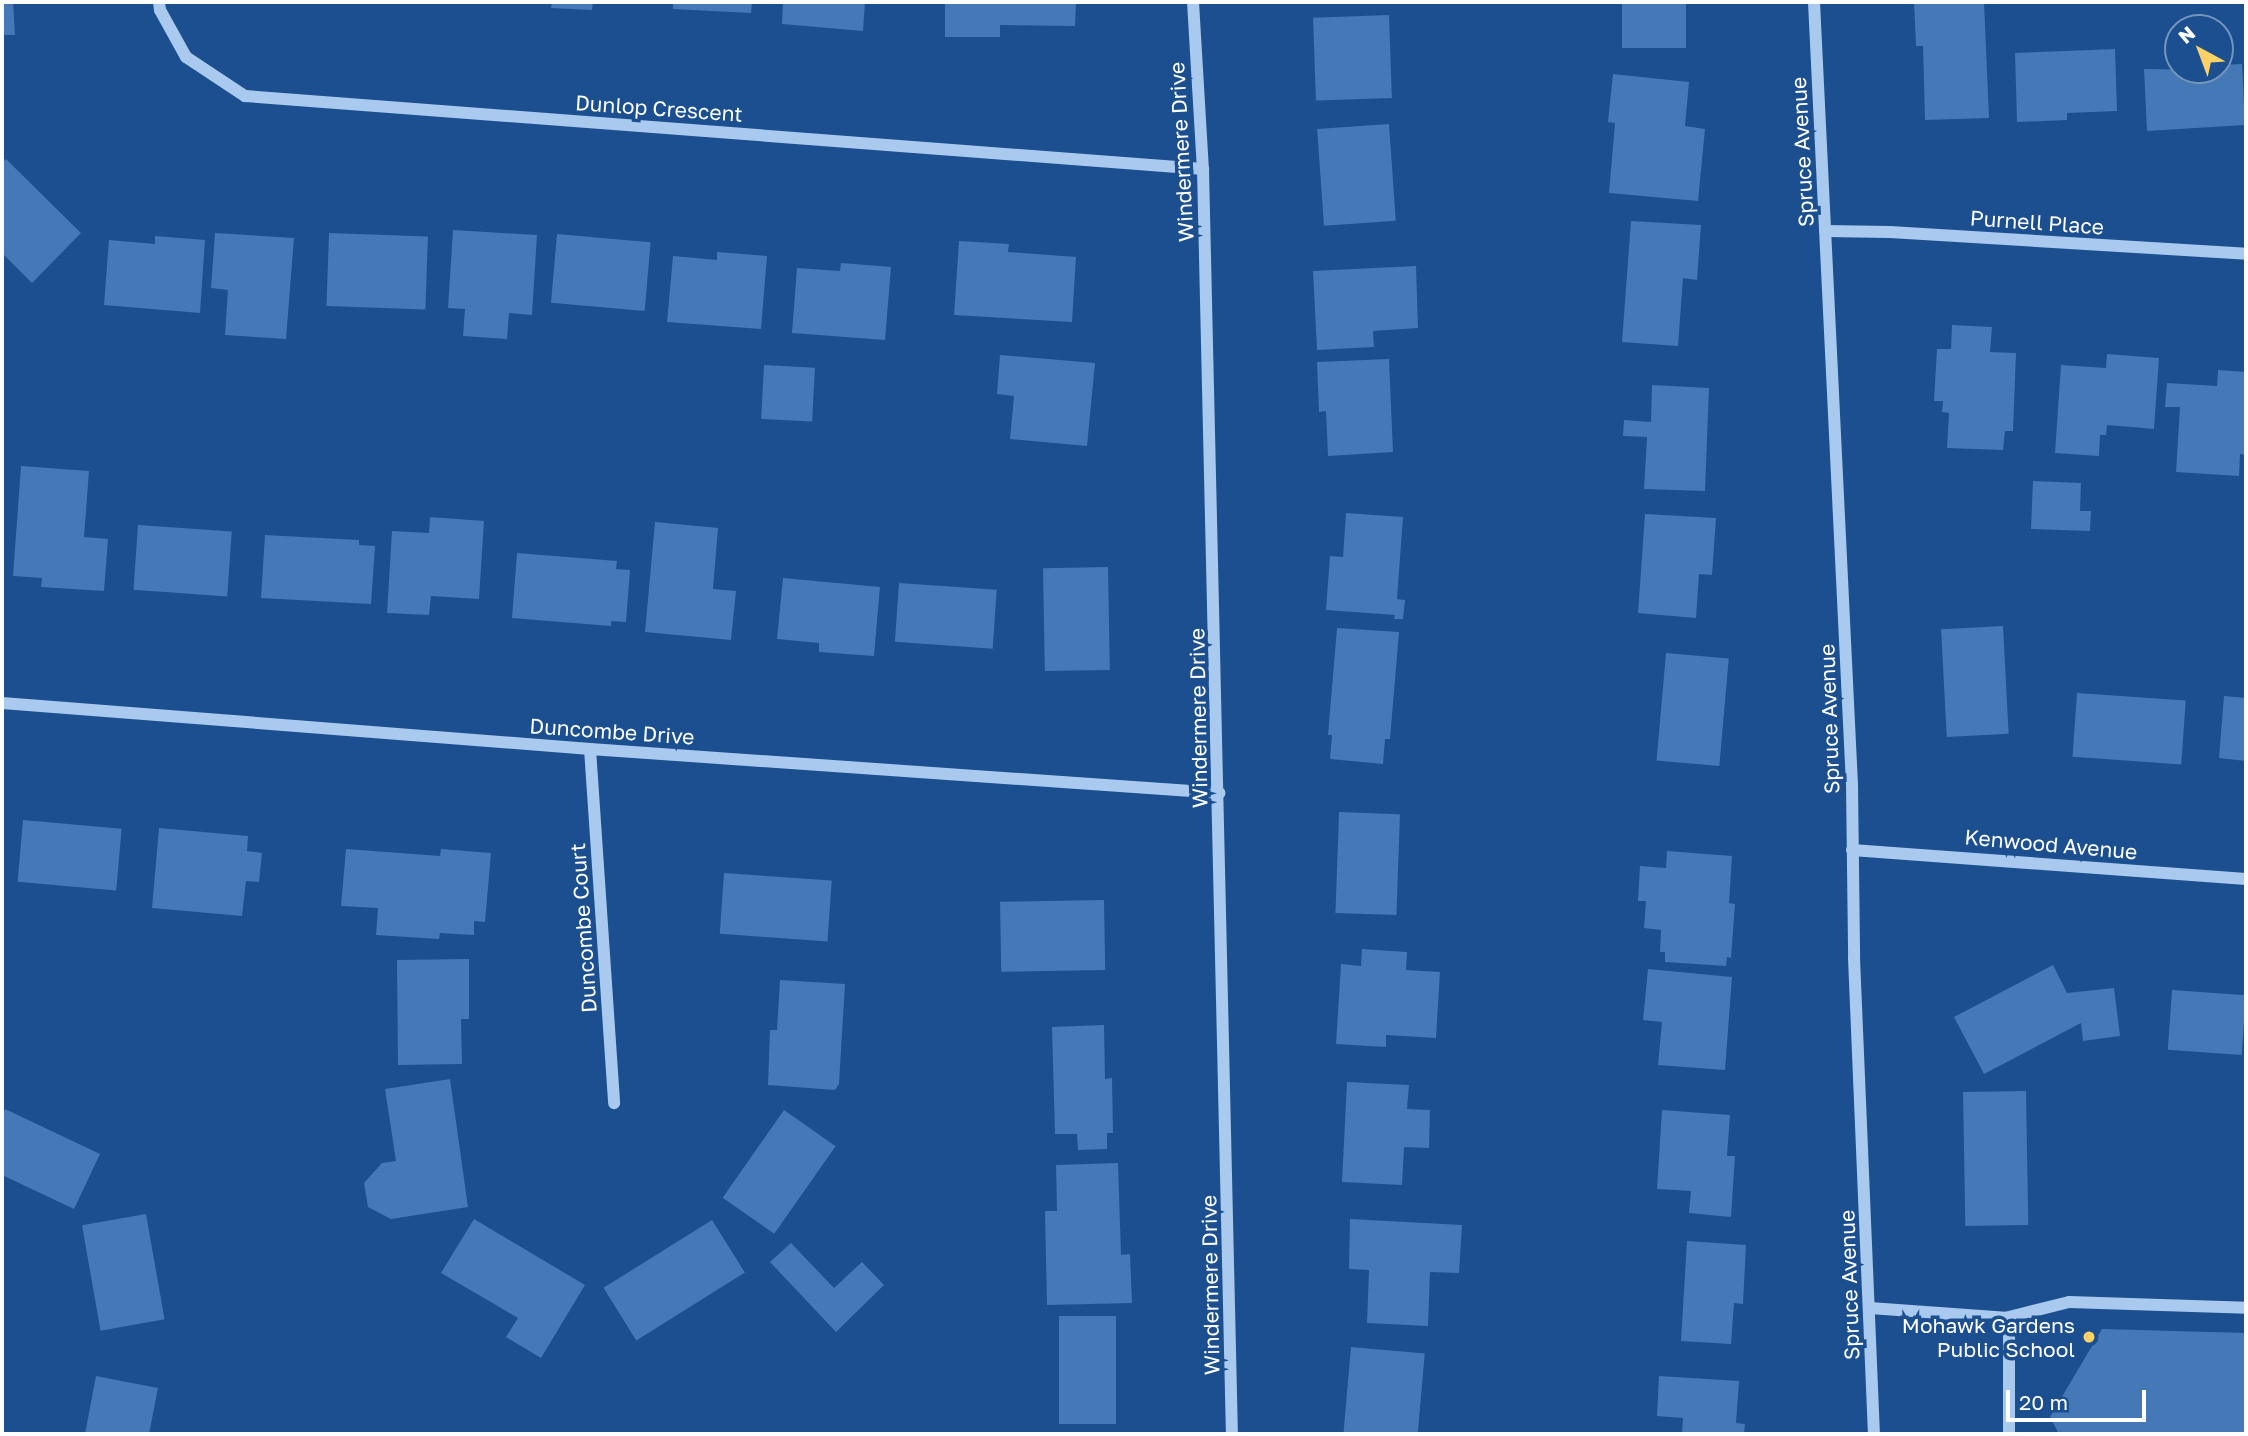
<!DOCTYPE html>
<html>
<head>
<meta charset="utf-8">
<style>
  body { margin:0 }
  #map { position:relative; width:2248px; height:1436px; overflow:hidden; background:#1b4f8f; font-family:"Golos Text",sans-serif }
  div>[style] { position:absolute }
  .building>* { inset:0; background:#4478b7; transform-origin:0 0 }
  .minor>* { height:12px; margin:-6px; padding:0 6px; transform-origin:6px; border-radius:6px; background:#a9c9ee }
  .dots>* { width:19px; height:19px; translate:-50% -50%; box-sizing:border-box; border:4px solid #1b4f8f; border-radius:50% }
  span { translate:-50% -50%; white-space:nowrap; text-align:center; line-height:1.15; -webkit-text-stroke:7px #1b4f8f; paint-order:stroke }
  .street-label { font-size:21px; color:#fff }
  .poi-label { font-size:21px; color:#fff }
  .right { translate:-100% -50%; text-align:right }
  .frame { position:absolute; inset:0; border:4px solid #fff; pointer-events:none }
  .north { position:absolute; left:2164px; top:14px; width:70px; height:70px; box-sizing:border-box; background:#1b4f8f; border:2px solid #7695bc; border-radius:50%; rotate:319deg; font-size:19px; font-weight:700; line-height:28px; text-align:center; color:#fff }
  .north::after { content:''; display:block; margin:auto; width:24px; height:32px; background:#ffd166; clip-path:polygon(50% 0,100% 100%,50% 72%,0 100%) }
  .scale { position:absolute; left:2006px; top:1390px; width:140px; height:32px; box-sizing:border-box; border:4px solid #fff; border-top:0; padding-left:9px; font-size:21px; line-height:24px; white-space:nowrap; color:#fff; -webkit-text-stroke:5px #1b4f8f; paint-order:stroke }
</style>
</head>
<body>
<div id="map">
  <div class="building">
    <div style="clip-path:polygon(2px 2px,13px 2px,15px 35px,2px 35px)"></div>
    <div style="clip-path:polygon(552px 2px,593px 2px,592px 10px,551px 8px)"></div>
    <div style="clip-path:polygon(673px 2px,752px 2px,751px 13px,673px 9px)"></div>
    <div style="clip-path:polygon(783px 2px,865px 2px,863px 31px,782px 24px)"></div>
    <div style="clip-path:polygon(945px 2px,1076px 2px,1075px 26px,1000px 25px,1000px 37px,945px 37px)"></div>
    <div style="left:1622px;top:2px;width:64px;height:46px"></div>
    <div style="clip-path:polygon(1914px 2px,1984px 2px,1989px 118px,1925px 120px,1923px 46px,1916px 46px)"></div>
    <div style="left:1389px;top:15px;width:83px;height:76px;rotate:88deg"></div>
    <div style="clip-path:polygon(2115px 49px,2117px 111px,2067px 113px,2067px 120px,2017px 122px,2015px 53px)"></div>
    <div style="clip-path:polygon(2242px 64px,2245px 125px,2147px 131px,2144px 69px,2220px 70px,2220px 65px)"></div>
    <div style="clip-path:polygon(1613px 74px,1689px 82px,1685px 126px,1705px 129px,1698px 201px,1609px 193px,1615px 123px,1608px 122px)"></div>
    <div style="left:1389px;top:124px;width:97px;height:72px;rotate:86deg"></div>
    <div style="clip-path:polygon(6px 159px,81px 233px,32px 283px,2px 253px,2px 163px)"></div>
    <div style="clip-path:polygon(1631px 221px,1701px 225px,1697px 280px,1683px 278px,1678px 346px,1622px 342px)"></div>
    <div style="clip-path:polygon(453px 230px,537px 235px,532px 315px,509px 313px,507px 339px,463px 336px,465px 309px,448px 308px)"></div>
    <div style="clip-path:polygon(215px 233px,294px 238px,286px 339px,225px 335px,228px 290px,211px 288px)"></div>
    <div style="left:329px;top:233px;width:99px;height:73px;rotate:2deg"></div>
    <div style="left:557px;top:234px;width:94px;height:69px;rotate:5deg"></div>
    <div style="clip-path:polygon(155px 236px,205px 240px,200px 313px,104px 305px,109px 240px,155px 244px)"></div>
    <div style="clip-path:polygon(959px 241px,1009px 244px,1008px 252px,1076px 257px,1072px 322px,954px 315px)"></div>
    <div style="clip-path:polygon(717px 252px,767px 256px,761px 329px,667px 322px,673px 256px,717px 260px)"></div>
    <div style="clip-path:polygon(841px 263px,891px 267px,885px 340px,792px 333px,797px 268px,840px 271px)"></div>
    <div style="clip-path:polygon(1416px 266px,1418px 328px,1373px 331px,1374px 347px,1317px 350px,1313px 271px)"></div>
    <div style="clip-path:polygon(1952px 325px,1992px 327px,1990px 352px,2016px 353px,2013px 431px,2005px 431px,2003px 450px,1947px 448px,1949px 413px,1942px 412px,1943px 401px,1934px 401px,1937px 349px,1951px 349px)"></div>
    <div style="clip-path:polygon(2107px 354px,2159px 358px,2154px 429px,2107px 425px,2106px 435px,2100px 435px,2099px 456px,2055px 453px,2061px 365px,2106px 368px)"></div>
    <div style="clip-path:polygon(1000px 355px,1095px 363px,1087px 446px,1010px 439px,1014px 396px,997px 394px)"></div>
    <div style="clip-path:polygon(1389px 359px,1393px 452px,1328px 456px,1326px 411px,1319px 412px,1317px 362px)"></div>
    <div style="left:764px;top:365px;width:51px;height:54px;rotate:3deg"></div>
    <div style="clip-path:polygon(2218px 370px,2246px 372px,2246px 455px,2240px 454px,2239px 476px,2176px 472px,2180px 407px,2165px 407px,2167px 383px,2217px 386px)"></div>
    <div style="clip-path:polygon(1652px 385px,1709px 388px,1705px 491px,1644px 489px,1647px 437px,1623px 436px,1624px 420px,1651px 422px)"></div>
    <div style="clip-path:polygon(21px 466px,89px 471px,84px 537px,108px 539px,104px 591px,41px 587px,42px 578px,13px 576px)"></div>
    <div style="clip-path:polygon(2033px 481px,2081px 483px,2080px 511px,2091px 511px,2090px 531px,2031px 529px)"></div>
    <div style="clip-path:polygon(1346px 513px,1403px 517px,1397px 599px,1405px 600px,1403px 619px,1394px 619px,1395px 615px,1326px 610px,1330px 556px,1343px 557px)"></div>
    <div style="clip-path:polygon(1645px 514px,1716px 518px,1712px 575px,1699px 574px,1696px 618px,1638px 613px)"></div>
    <div style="clip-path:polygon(430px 517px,484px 521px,479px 599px,431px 596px,429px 615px,387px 613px,392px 531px,429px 533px)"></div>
    <div style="clip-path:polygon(655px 522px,718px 528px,713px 589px,736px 591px,731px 640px,645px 632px)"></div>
    <div style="left:138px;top:525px;width:94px;height:65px;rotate:4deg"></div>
    <div style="clip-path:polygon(265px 535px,359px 540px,359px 545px,375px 546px,371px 604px,261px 598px)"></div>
    <div style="clip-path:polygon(517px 553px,617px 561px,616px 569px,630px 570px,626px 622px,611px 621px,611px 626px,512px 618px)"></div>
    <div style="left:1108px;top:567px;width:103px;height:65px;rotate:89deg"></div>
    <div style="clip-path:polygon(783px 578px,880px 587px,874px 656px,819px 652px,819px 643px,777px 639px)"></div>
    <div style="left:899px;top:583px;width:98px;height:59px;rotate:4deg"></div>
    <div style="left:2003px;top:626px;width:108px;height:62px;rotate:87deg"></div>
    <div style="clip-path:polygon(1337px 628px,1399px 632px,1390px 739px,1385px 739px,1383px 764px,1330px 759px,1332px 735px,1328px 735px)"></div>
    <div style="left:1666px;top:653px;width:63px;height:108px;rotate:5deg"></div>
    <div style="left:2077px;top:693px;width:109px;height:64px;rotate:4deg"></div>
    <div style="clip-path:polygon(2224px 696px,2246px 698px,2246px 761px,2219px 758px)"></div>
    <div style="left:1339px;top:812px;width:61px;height:101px;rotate:2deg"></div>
    <div style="left:23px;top:820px;width:99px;height:62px;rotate:5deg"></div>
    <div style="clip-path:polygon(159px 828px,248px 836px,247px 851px,262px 853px,259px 882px,246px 881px,242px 916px,152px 908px)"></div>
    <div style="clip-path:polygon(346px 849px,440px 856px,441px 849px,491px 853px,485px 922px,474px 921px,474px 935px,440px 933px,439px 939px,376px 935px,378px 908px,341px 906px)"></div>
    <div style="clip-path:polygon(1667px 851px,1732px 856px,1729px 903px,1735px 904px,1731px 958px,1727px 957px,1726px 966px,1665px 962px,1665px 952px,1660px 952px,1661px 930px,1644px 928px,1646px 901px,1638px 901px,1640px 866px,1666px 868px)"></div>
    <div style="left:724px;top:873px;width:108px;height:61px;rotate:4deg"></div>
    <div style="left:1104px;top:900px;width:70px;height:104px;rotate:89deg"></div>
    <div style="clip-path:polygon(1362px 949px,1407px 952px,1406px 970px,1440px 972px,1436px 1038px,1386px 1035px,1386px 1047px,1336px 1044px,1341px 964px,1361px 966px)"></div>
    <div style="clip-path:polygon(469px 959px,469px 1019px,461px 1019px,462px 1064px,398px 1065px,397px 960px)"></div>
    <div style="clip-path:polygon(2053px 965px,2067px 993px,2114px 988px,2120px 1036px,2083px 1041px,2081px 1023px,1984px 1074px,1954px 1017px)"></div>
    <div style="clip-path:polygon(1648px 969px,1732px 977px,1725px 1070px,1658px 1065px,1662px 1022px,1643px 1020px)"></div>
    <div style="clip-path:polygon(780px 980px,845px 984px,839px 1084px,835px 1090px,768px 1085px,770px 1030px,777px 1030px)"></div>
    <div style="left:2172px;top:990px;width:74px;height:60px;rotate:4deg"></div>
    <div style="clip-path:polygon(1104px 1025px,1105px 1079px,1112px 1078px,1113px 1133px,1107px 1133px,1107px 1149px,1078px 1150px,1077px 1134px,1055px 1134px,1052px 1027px)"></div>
    <div style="clip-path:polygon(450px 1079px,468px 1207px,391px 1219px,368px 1207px,364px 1183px,382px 1163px,396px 1161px,385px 1089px)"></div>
    <div style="clip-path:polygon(1347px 1082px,1409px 1085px,1407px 1109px,1430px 1110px,1429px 1148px,1404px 1147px,1402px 1185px,1342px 1182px)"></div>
    <div style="left:2026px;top:1091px;width:134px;height:63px;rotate:89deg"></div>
    <div style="clip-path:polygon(5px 1109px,100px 1154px,74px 1209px,2px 1175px,2px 1116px)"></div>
    <div style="left:784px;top:1110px;width:63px;height:107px;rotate:35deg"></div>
    <div style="clip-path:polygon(1662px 1110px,1730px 1115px,1727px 1156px,1735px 1156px,1731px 1217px,1689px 1213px,1691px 1191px,1657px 1189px)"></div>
    <div style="clip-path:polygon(1118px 1163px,1121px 1255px,1130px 1254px,1132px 1303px,1047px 1305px,1045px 1211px,1057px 1211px,1056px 1165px)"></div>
    <div style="left:146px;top:1214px;width:107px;height:65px;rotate:80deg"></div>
    <div style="clip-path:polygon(474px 1219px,585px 1285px,541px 1358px,506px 1337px,518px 1318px,441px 1273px)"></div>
    <div style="clip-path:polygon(1350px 1219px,1462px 1225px,1459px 1273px,1430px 1272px,1428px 1326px,1367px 1323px,1369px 1270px,1349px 1269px)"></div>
    <div style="left:712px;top:1220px;width:62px;height:128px;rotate:58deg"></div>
    <div style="clip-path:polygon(1687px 1241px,1746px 1245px,1743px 1304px,1734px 1303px,1731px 1344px,1681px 1341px)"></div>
    <div style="clip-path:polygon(791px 1243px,834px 1288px,862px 1262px,884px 1285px,836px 1332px,770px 1262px)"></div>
    <div style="left:1059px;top:1316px;width:57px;height:108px"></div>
    <div style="clip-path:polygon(2102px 1329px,2246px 1333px,2246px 1434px,2059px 1434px,2050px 1417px)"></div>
    <div style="left:1351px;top:1347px;width:74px;height:87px;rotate:5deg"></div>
    <div style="clip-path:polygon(96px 1376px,158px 1388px,149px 1434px,85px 1434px)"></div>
    <div style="clip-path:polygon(1659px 1376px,1739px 1381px,1736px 1423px,1745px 1424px,1744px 1434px,1682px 1434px,1683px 1418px,1657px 1416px)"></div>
  </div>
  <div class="minor">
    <div style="left:159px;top:2px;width:8px;rotate:83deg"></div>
    <div style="left:160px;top:10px;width:54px;rotate:61deg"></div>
    <div style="left:186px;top:57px;width:71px;rotate:33.5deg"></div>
    <div style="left:245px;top:96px;width:961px;rotate:4.36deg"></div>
    <div style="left:1193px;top:2px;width:167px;rotate:86.6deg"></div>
    <div style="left:1203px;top:169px;width:1265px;rotate:88.69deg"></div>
    <div style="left:1814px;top:2px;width:783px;rotate:87.22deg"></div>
    <div style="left:1852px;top:784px;width:174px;rotate:89.3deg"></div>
    <div style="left:1854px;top:958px;width:476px;rotate:87.6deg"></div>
    <div style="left:1825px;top:231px;width:65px;rotate:0.9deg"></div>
    <div style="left:1890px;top:232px;width:357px;rotate:3.5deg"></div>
    <div style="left:2px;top:703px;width:590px;rotate:4.47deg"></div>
    <div style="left:590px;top:749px;width:631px;rotate:4deg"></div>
    <div style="left:590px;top:749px;width:355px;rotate:86.1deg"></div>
    <div style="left:1852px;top:850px;width:395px;rotate:4.2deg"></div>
    <div style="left:1870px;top:1308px;width:139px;rotate:4.1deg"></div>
    <div style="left:2009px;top:1318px;width:116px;rotate:90deg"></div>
    <div style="left:2005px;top:1318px;width:66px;rotate:-14deg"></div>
    <div style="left:2069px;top:1302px;width:177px;rotate:1.9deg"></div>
  </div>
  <div class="dots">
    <div style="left:2089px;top:1337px;background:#ffd166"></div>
  </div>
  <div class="street-label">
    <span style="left:659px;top:108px;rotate:4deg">Dunlop Crescent</span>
    <span style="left:1181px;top:152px;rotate:-93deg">Windermere Drive</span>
    <span style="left:1802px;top:152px;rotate:-93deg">Spruce Avenue</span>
    <span style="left:2037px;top:222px;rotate:4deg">Purnell Place</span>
    <span style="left:1198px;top:718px;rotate:-91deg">Windermere Drive</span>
    <span style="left:1829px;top:719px;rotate:-92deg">Spruce Avenue</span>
    <span style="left:612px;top:731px;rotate:4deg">Duncombe Drive</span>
    <span style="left:2051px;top:844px;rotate:5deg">Kenwood Avenue</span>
    <span style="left:583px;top:928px;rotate:-94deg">Duncombe Court</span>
    <span style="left:1210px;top:1285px;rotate:-91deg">Windermere Drive</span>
    <span style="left:1849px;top:1285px;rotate:-92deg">Spruce Avenue</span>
  </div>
  <div class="poi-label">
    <span class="right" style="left:2075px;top:1337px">Mohawk Gardens<br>Public School</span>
  </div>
  <div class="frame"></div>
  <div class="north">N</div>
  <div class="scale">20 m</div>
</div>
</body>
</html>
